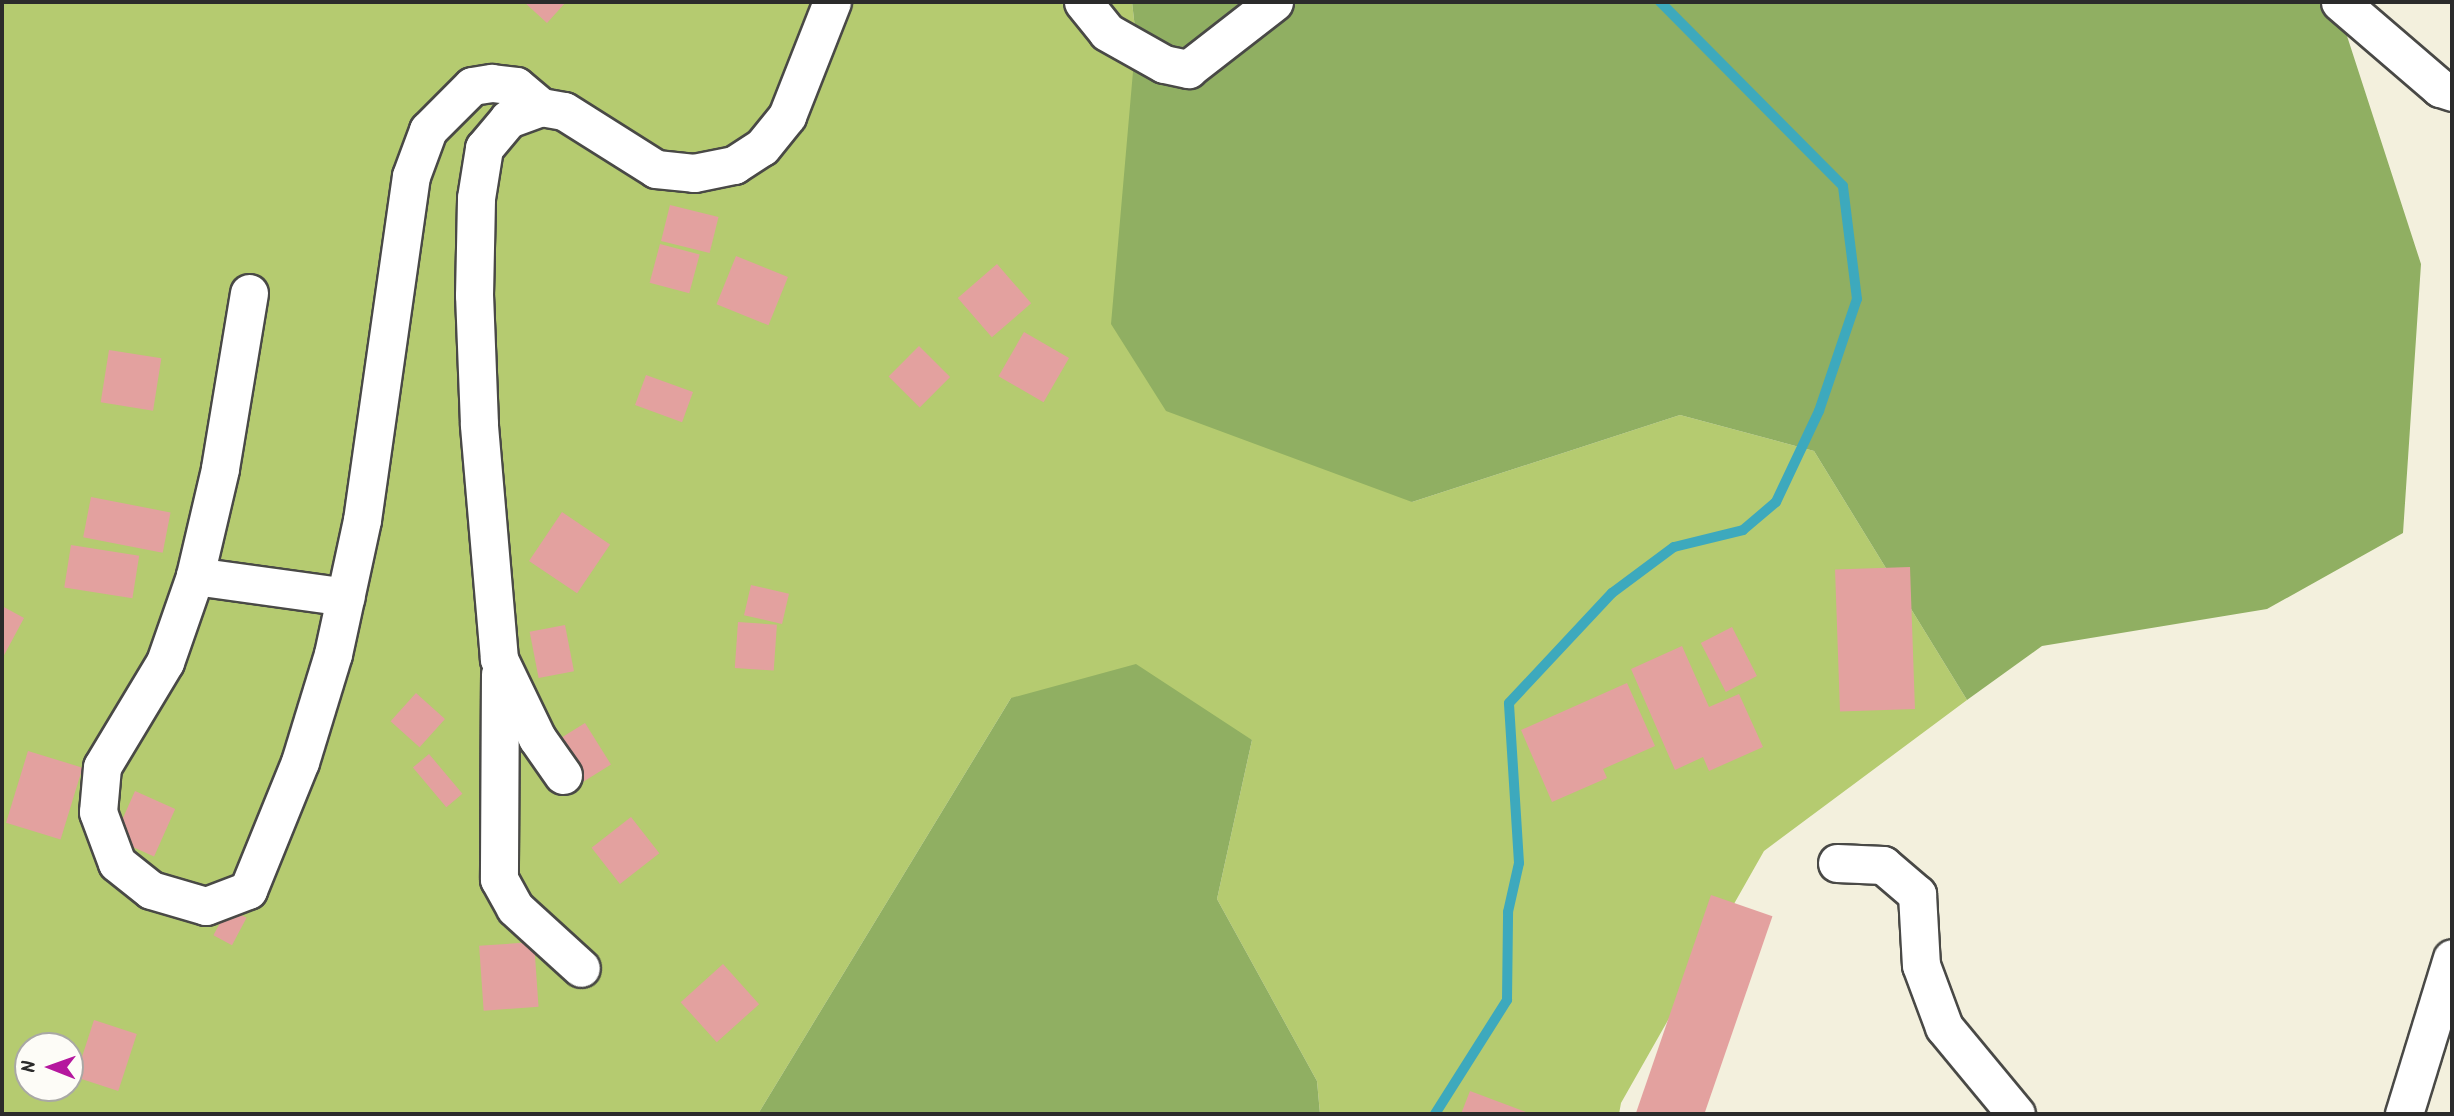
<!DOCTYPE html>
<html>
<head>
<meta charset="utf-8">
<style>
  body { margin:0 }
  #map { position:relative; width:2454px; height:1116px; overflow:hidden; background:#f3f0dd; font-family:Kalam,sans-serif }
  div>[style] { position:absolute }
  .green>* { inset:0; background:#b5cb70 }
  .forest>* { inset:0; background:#90af62 }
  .stream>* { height:10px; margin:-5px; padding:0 5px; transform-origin:5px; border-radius:5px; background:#3da9bd }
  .building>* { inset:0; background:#e3a19f; transform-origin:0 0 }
  .roads { filter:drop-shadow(2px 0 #494946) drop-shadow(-2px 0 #494946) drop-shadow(0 2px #494946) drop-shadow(0 -2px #494946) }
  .minor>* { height:37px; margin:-18.5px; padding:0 18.5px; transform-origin:18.5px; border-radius:18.5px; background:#fff }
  span { translate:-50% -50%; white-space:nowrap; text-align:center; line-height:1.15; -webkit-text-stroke:5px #fdfcf7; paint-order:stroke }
  .frame { position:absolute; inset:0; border:4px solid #2b2b2b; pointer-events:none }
  .north { position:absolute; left:14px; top:1032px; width:70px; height:70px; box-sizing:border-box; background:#fdfcf7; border:2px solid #a9a8a5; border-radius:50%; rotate:271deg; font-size:19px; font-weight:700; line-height:28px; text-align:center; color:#2b2b2b }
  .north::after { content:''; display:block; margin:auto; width:24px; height:32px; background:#b5179e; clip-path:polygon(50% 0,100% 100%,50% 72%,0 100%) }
</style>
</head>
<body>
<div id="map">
  <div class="green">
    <div style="clip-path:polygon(evenodd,2px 2px,1132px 2px,1136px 37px,1412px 502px,1680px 415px,1814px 451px,1967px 700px,1764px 851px,1621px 1103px,1619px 1114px,1320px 1114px,1317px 1081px,1217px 899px,1252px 740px,1011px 698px,758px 1114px,2px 1114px,2px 2px,28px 1046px,70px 1046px,70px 1088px,28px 1088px,28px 1046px)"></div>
  </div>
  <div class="forest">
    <div style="clip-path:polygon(1132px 2px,2336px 2px,2421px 264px,2403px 533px,2267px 609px,2042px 646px,1967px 700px,1814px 451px,1680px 415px,1412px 502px,1166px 411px,1111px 324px,1136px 37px)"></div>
    <div style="clip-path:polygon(1136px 664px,1252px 740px,1217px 899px,1317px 1081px,1320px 1114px,758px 1114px,1011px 698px)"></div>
  </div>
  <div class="stream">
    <div style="left:1435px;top:1114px;width:135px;rotate:-57.7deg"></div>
    <div style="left:1507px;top:1000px;width:88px;rotate:-89.3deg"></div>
    <div style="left:1508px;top:912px;width:50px;rotate:-77.3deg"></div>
    <div style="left:1519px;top:863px;width:160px;rotate:-93.6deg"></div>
    <div style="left:1509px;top:703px;width:151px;rotate:-46.9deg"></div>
    <div style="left:1612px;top:593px;width:77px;rotate:-36.6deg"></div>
    <div style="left:1674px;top:547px;width:71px;rotate:-13.8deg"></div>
    <div style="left:1743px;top:530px;width:43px;rotate:-40.3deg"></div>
    <div style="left:1776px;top:502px;width:101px;rotate:-64.7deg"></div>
    <div style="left:1819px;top:411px;width:118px;rotate:-71.3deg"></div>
    <div style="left:1857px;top:299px;width:114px;rotate:-97.1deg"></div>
    <div style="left:1843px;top:186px;width:260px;rotate:-134.8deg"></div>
  </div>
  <div class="building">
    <div style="clip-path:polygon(524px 2px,566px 2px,547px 23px)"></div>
    <div style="left:670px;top:205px;width:50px;height:37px;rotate:14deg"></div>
    <div style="left:660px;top:244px;width:41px;height:40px;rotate:15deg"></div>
    <div style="left:736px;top:256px;width:56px;height:52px;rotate:22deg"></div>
    <div style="left:997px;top:264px;width:52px;height:52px;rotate:49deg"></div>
    <div style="left:1024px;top:332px;width:52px;height:51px;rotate:30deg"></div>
    <div style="left:919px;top:346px;width:44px;height:43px;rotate:45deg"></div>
    <div style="left:109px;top:350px;width:53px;height:53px;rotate:9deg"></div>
    <div style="left:646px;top:375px;width:50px;height:32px;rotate:20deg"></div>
    <div style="left:91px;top:497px;width:81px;height:41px;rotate:11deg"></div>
    <div style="left:562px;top:512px;width:58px;height:59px;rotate:34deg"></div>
    <div style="left:71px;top:545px;width:69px;height:43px;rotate:9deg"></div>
    <div style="left:1910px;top:567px;width:142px;height:75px;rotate:88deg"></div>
    <div style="left:751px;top:585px;width:39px;height:31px;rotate:13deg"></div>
    <div style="clip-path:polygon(2px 606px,24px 618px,2px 659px)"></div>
    <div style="left:738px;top:622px;width:39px;height:46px;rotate:4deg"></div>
    <div style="left:565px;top:625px;width:47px;height:36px;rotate:79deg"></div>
    <div style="left:1732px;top:627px;width:55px;height:35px;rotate:63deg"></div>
    <div style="clip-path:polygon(1682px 646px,1709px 707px,1739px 694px,1763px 747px,1709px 771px,1703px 757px,1675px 770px,1631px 669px)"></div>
    <div style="clip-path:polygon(1627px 683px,1655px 746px,1603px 769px,1607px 778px,1552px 802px,1521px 730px)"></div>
    <div style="left:416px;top:693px;width:39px;height:38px;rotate:42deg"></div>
    <div style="left:585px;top:723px;width:49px;height:44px;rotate:58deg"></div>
    <div style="left:28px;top:751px;width:57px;height:75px;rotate:17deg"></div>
    <div style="left:429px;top:754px;width:52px;height:21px;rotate:50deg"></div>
    <div style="left:135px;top:791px;width:44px;height:52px;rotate:24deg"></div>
    <div style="left:631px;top:817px;width:46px;height:50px;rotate:52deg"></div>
    <div style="left:1711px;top:895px;width:65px;height:231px;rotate:19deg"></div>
    <div style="left:228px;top:908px;width:21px;height:31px;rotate:28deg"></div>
    <div style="left:534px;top:942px;width:65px;height:55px;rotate:86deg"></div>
    <div style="left:723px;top:964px;width:54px;height:57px;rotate:48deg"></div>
    <div style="left:94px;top:1020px;width:45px;height:60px;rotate:18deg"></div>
    <div style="clip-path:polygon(1470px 1091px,1531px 1114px,1461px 1114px)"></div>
  </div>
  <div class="roads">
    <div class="minor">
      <div style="left:1083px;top:2px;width:38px;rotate:51deg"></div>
      <div style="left:1107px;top:32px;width:65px;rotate:29.3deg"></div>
      <div style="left:1164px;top:64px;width:25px;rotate:12deg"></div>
      <div style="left:1188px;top:69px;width:109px;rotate:-37.9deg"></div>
      <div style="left:2340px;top:2px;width:132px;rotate:40.7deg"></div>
      <div style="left:2440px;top:88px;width:13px;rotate:18deg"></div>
      <div style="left:249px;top:293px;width:178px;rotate:99.4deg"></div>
      <div style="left:220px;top:469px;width:110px;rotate:103.2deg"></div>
      <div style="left:195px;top:576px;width:91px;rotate:109.2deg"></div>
      <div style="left:165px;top:662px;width:122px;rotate:121deg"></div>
      <div style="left:102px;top:767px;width:45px;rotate:95.1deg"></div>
      <div style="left:98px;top:812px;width:54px;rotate:69.6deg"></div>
      <div style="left:117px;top:863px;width:43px;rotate:38.5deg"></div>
      <div style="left:151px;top:890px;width:57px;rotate:16.2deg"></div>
      <div style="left:206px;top:906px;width:45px;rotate:-20.9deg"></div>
      <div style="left:248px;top:890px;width:138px;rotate:-67.9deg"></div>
      <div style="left:300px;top:762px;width:113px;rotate:-73deg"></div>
      <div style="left:333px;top:654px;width:137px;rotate:-77.8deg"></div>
      <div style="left:362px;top:520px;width:347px;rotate:-81.9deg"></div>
      <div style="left:411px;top:176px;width:49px;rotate:-69.7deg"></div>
      <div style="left:428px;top:130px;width:62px;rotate:-45deg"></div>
      <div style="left:472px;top:86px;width:20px;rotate:-9deg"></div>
      <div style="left:492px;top:83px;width:24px;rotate:7deg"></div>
      <div style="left:516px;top:86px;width:33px;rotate:40deg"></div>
      <div style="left:195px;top:576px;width:152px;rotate:7.9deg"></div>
      <div style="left:500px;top:674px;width:205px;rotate:90.3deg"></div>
      <div style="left:499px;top:879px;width:33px;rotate:61deg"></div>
      <div style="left:515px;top:908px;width:89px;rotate:42.3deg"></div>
      <div style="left:563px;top:775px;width:45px;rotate:-125.1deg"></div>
      <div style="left:537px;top:738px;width:88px;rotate:-115.7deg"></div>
      <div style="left:499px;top:659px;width:236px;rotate:-94.9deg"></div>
      <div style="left:479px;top:424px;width:129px;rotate:-92.2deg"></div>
      <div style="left:474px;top:295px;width:97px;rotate:-88.8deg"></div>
      <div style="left:476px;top:198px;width:51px;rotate:-80.9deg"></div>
      <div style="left:484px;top:148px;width:38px;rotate:-50deg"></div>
      <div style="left:508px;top:119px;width:35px;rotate:-20deg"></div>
      <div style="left:541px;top:107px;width:23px;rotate:10deg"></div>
      <div style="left:564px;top:111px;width:109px;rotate:32.2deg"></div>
      <div style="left:656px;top:169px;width:38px;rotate:6deg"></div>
      <div style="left:694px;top:173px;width:41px;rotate:-11.3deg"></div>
      <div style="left:734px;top:165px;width:33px;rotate:-33deg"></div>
      <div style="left:762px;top:147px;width:40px;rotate:-51deg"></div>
      <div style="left:787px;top:116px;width:123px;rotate:-68.5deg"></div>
      <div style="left:1837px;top:863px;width:46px;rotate:2.5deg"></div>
      <div style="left:1883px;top:865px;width:45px;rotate:40.5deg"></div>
      <div style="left:1917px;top:894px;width:71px;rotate:86.8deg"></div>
      <div style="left:1921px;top:965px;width:66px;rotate:69.6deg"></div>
      <div style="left:1944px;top:1027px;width:113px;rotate:50.4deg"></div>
      <div style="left:2404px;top:1114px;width:163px;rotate:-72.9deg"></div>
    </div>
  </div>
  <div class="frame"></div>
  <div class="north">N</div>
</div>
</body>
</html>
